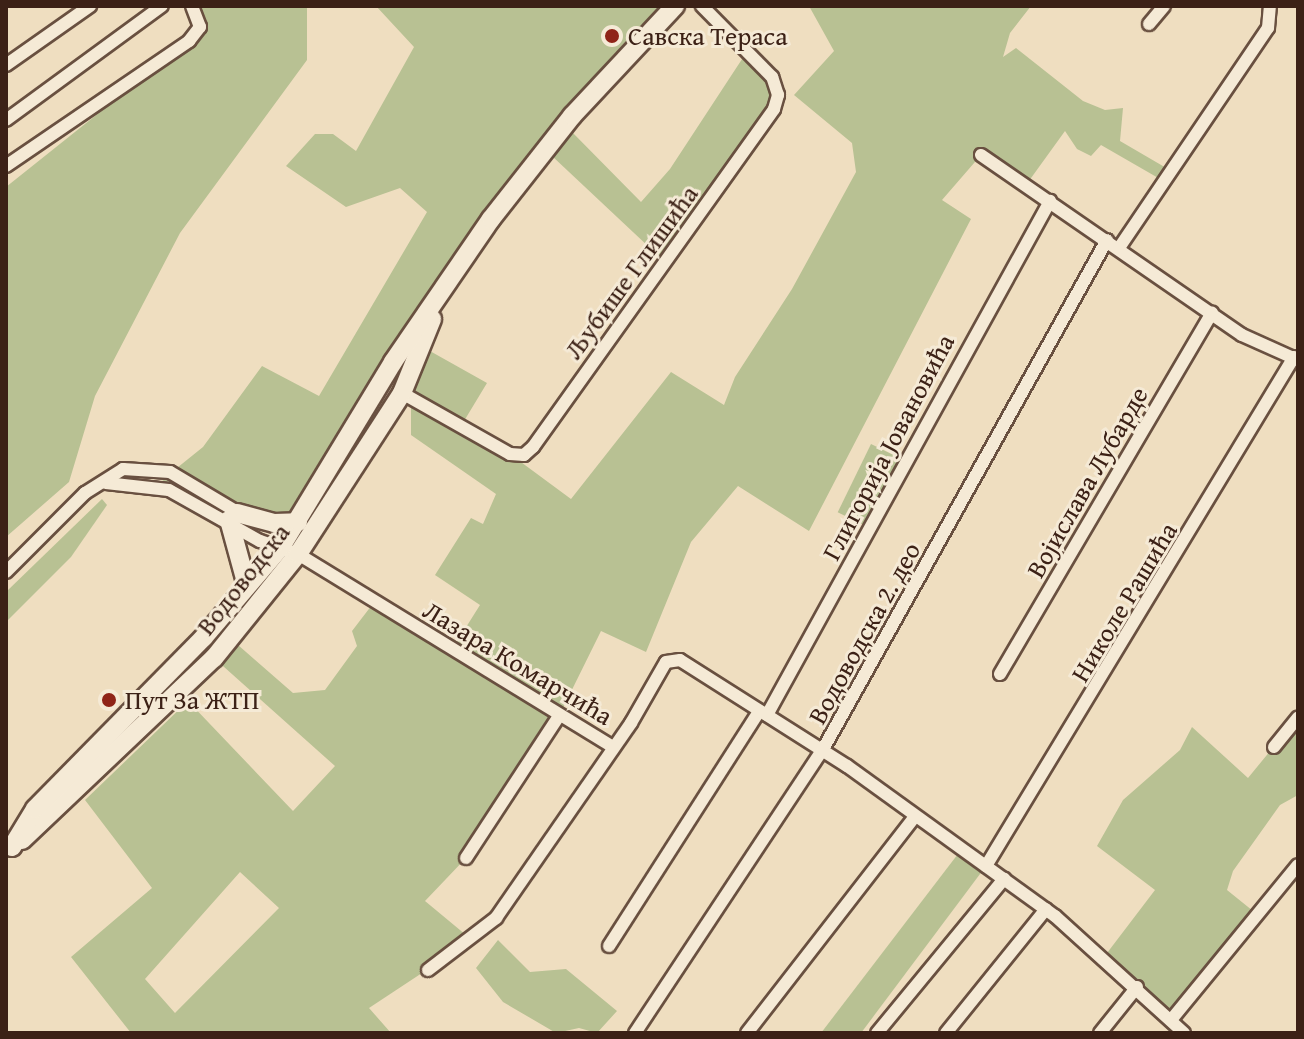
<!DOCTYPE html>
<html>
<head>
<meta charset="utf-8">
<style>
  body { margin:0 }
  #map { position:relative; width:1304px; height:1039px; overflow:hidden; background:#efdec0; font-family:"Gentium Book Plus",serif }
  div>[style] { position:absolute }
  .green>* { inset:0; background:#b8c193; transform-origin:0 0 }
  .roads { filter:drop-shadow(2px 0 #695040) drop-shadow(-2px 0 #695040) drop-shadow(0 2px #695040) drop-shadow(0 -2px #695040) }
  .minor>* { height:12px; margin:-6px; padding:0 6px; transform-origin:6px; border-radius:6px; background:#f5ead6 }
  .secondary>* { height:18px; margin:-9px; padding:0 9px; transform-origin:9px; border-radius:9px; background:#f5ead6 }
  .dots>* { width:22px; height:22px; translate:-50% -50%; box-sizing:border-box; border:4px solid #f5ead6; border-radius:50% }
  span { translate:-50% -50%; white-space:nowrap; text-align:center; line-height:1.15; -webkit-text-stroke:6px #f5ead6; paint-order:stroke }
  .poi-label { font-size:26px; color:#3c2116 }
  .left { translate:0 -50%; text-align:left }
  .street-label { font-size:26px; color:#3c2116 }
  .frame { position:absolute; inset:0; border:8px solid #3c2116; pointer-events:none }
</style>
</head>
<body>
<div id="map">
  <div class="green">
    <div style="clip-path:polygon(192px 6px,307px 6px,307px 60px,180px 233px,95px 396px,69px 482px,6px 537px,6px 187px,189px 41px,200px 27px)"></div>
    <div style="clip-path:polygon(376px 6px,675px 6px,544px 150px,298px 522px,274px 523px,216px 510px,162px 480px,203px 447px,262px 366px,319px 396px,427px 212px,400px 188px,346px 207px,286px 166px,315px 134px,333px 134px,356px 151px,414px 47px)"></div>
    <div style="clip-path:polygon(evenodd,809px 6px,1031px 6px,1010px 33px,1003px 57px,1016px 48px,1083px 101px,1105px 110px,1123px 108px,1120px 141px,1168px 169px,1160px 179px,1101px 145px,1091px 156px,1077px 149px,1065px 131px,1026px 185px,981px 155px,942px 200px,971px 219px,809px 531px,738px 486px,691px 542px,646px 652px,601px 631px,559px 716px,466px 858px,425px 901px,472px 940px,369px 1008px,391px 1033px,131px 1033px,71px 957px,152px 888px,85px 800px,188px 701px,293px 811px,335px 766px,214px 658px,230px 638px,293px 693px,325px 690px,357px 646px,352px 631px,375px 601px,451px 651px,480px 605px,435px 575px,471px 518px,483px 524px,496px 494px,411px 435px,411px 398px,421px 346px,487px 383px,461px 426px,510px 454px,571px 499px,671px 372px,724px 405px,735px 377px,792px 289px,856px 172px,852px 143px,794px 95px,834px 51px,809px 6px,240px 872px,279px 908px,175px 1013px,145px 979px,240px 872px)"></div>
    <div style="clip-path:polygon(748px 50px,778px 95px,666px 263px,552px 156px,571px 131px,641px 202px,670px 169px)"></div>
    <div style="left:871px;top:444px;width:37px;height:76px;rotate:26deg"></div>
    <div style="clip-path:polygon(102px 499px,107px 505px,71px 557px,6px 622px,6px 592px)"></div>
    <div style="clip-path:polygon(1298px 717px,1298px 795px,1280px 805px,1233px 871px,1227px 890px,1258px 915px,1171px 1020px,1104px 957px,1155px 890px,1097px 846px,1123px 800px,1180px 750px,1192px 727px,1248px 778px)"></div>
    <div style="clip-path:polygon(961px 850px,986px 866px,861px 1033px,821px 1033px)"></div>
    <div style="clip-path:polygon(498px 940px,530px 972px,566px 969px,617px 1011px,597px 1033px,579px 1028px,556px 1033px,503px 1002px,476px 968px)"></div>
  </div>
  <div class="roads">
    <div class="minor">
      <div style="left:1149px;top:24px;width:23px;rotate:-50deg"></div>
      <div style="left:6px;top:65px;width:103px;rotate:-35.1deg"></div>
      <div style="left:6px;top:120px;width:193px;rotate:-36.2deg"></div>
      <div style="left:981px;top:155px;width:317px;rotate:34.6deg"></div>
      <div style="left:1242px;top:335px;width:61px;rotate:24.1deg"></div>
      <div style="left:6px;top:166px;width:222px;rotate:-34.3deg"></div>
      <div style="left:189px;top:41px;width:18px;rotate:-52deg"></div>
      <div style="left:200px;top:27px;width:22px;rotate:-111deg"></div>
      <div style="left:1119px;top:248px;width:266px;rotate:-55.9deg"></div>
      <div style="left:1268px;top:28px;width:22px;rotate:-85deg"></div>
      <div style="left:402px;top:393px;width:124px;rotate:29.5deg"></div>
      <div style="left:510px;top:454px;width:14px;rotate:4deg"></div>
      <div style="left:524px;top:455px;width:12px;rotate:-42deg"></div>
      <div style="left:533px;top:447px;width:415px;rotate:-54.5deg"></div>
      <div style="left:774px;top:109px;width:15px;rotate:-74deg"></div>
      <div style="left:778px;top:95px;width:19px;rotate:-108deg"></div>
      <div style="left:772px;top:77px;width:100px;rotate:-134.6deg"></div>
      <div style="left:106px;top:483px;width:63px;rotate:6.3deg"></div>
      <div style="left:169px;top:490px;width:104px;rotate:29.3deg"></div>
      <div style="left:260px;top:541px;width:40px;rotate:18.9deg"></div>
      <div style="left:298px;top:554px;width:367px;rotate:31.5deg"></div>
      <div style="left:6px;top:572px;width:112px;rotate:-45deg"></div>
      <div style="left:85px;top:493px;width:45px;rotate:-32.3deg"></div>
      <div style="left:123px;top:469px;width:47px;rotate:3.7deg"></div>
      <div style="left:170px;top:472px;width:84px;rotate:30.8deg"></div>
      <div style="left:1000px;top:674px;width:419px;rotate:-59.6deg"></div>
      <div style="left:767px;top:715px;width:587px;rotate:-61.16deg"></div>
      <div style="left:1274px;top:747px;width:38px;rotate:-51deg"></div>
      <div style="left:466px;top:858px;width:170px;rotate:-56.8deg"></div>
      <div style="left:986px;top:866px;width:595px;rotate:-58.82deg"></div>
      <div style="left:609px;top:946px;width:279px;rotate:-57.4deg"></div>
      <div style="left:428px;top:970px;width:86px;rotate:-37.4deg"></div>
      <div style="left:496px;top:918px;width:237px;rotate:-55.3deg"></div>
      <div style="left:631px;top:723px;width:70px;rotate:-60.2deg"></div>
      <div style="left:666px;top:662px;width:14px;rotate:-8deg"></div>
      <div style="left:680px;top:660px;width:198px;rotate:32.4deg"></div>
      <div style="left:847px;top:766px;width:256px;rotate:35.8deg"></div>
      <div style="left:1055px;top:916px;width:174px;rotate:42.2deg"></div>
      <div style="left:1171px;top:1020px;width:200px;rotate:-50.7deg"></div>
      <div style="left:635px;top:1033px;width:338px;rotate:-56.5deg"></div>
      <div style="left:822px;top:751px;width:585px;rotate:-60.85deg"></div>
      <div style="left:747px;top:1033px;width:272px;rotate:-52.2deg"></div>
      <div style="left:877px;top:1033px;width:200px;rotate:-50.5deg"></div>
      <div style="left:946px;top:1033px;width:159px;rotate:-51.1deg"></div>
      <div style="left:1100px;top:1033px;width:59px;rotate:-51.2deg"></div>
    </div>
    <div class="secondary">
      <div style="left:237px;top:513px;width:38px;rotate:15deg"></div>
      <div style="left:274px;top:523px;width:24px;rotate:-2deg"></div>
      <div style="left:229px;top:520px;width:68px;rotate:74.7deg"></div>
      <div style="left:22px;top:840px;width:265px;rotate:-43.5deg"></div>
      <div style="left:214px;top:658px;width:134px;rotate:-51.1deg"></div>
      <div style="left:298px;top:554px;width:192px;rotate:-57.1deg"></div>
      <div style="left:402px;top:393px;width:80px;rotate:-67.9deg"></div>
      <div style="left:12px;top:847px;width:44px;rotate:-58.8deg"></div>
      <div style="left:35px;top:809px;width:241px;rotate:-45.5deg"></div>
      <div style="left:204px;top:637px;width:118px;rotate:-49.5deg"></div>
      <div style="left:281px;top:547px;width:216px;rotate:-58.8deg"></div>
      <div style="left:393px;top:362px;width:173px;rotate:-55.6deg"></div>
      <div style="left:491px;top:219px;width:131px;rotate:-51.8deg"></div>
      <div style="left:572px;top:116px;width:151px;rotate:-46.9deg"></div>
    </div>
  </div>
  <div class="dots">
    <div style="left:612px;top:36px;background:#8f2418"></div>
    <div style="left:109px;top:700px;background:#8f2418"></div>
  </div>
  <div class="poi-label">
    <span class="left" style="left:628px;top:36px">Савска Тераса</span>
    <span class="left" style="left:125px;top:700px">Пут За ЖТП</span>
  </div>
  <div class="street-label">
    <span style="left:631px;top:272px;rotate:-54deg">Љубише Глишића</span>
    <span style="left:888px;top:447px;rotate:-62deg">Глигорија Јовановића</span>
    <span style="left:1087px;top:482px;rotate:-60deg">Војислава Лубарде</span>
    <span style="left:243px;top:579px;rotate:-52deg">Водоводска</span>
    <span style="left:1124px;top:602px;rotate:-59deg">Николе Рашића</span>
    <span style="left:864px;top:633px;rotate:-61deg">Водоводска 2. део</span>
    <span style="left:518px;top:663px;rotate:31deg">Лазара Комарчића</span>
  </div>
  <div class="frame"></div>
</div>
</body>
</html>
